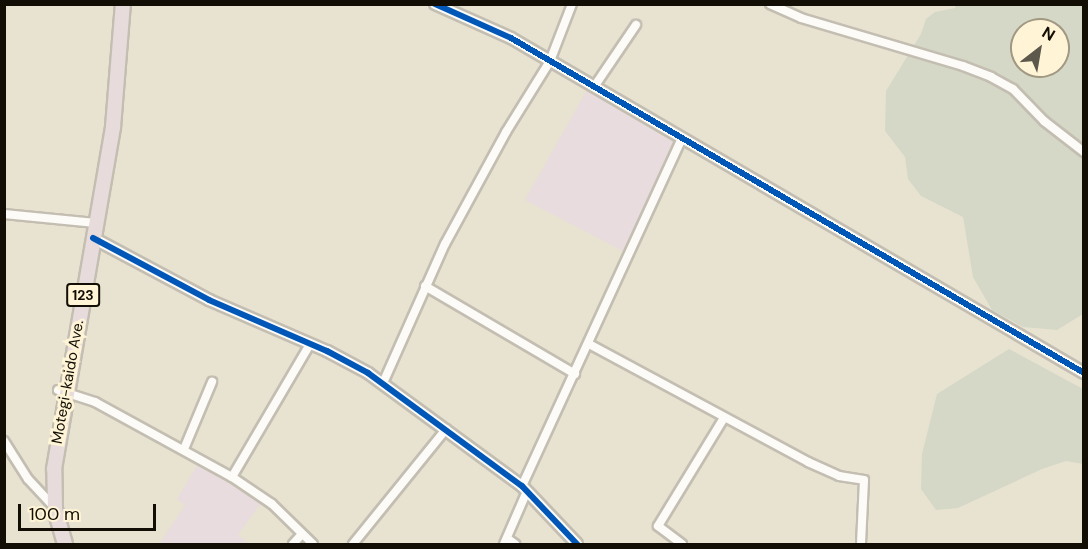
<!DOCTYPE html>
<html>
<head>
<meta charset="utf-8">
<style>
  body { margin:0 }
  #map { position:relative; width:1088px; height:549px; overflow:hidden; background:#e8e2d1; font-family:"DM Sans",sans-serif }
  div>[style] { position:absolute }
  .commercial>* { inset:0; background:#e8dcde }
  .green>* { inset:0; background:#d5d8c7 }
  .roads { filter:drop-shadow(2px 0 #c3beb1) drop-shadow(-2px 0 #c3beb1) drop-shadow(0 2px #c3beb1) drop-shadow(0 -2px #c3beb1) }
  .minor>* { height:8px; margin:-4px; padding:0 4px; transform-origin:4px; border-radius:4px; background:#fcfbf8 }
  .tertiary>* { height:10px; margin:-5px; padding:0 5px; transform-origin:5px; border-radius:5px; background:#fcfbf8 }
  .trunk>* { height:14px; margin:-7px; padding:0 7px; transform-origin:7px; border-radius:7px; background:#e8dbdb }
  .cycleway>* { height:6px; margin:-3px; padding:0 3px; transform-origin:3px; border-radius:3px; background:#0057b8 }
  span { translate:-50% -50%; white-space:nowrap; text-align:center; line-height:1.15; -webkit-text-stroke:6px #fff4d5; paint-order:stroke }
  .shield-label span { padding:2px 4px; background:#fff4d5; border:2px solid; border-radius:4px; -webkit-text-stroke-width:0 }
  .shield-label { font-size:14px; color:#120e05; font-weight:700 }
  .street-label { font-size:15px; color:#120e05 }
  .frame { position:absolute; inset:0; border:6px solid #120e05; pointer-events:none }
  .north { position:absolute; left:1010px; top:18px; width:60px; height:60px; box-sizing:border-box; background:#fff4d5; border:2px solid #a09882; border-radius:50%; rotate:31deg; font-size:16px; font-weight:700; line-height:24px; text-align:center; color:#120e05 }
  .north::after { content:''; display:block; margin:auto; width:21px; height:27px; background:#5d584c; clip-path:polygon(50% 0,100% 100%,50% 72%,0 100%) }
  .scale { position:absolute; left:18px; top:504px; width:138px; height:27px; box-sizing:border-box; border:3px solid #120e05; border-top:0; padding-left:8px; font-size:18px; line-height:21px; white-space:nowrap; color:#120e05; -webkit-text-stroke:4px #fff4d5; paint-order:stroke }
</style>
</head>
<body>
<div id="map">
  <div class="commercial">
    <div style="clip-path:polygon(587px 90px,673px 142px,623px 251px,525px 200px)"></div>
    <div style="clip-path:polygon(198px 464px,215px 474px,219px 473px,263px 500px,238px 535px,249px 544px,159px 544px,185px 505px,177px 499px)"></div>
  </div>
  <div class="green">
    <div style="clip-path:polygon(evenodd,956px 5px,1083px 5px,1083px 314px,1057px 330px,1023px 327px,992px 310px,973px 277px,963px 217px,921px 196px,908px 179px,905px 157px,885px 131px,886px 91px,921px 34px,926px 19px,935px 12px,955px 8px,956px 5px,1022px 30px,1058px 30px,1058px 66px,1022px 66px,1022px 30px)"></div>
    <div style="clip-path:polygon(1009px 349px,1083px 389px,1083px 464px,1066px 461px,1042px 469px,958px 508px,936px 510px,921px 489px,922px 454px,937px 394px)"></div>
  </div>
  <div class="roads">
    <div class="minor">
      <div style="left:770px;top:4px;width:34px;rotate:24deg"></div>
      <div style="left:801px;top:18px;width:169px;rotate:16.5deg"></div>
      <div style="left:963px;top:66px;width:30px;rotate:21deg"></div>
      <div style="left:991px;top:77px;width:25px;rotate:29deg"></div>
      <div style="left:1013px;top:89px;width:45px;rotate:45.9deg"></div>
      <div style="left:1044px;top:121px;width:51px;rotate:37.8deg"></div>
      <div style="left:594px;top:87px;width:75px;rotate:-55.9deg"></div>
      <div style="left:4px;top:214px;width:92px;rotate:5.6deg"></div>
      <div style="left:425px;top:286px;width:174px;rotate:30.4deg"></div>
      <div style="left:589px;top:344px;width:249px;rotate:28.3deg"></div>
      <div style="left:808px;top:462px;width:34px;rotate:24deg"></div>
      <div style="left:839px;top:476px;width:25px;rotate:9deg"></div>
      <div style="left:864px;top:480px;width:64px;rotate:92.7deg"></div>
      <div style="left:383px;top:383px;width:152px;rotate:-66deg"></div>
      <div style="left:445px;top:244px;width:128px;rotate:-61.4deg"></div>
      <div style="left:506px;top:132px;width:84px;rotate:-58.2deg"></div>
      <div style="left:550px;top:61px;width:61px;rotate:-68.9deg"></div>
      <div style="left:58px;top:390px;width:39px;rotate:18deg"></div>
      <div style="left:95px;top:402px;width:156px;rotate:28.7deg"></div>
      <div style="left:232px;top:477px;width:48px;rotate:34deg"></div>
      <div style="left:272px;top:504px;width:57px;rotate:44.3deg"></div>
      <div style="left:4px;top:441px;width:45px;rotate:57.7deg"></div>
      <div style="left:28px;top:479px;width:40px;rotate:47deg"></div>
      <div style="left:184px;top:449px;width:73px;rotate:-67.3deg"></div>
      <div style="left:232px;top:477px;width:154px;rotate:-59.6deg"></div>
      <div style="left:522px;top:486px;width:383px;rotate:-65.3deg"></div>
      <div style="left:508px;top:539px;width:9px;rotate:36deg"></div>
      <div style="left:293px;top:544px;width:13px;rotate:-48deg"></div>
      <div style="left:353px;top:544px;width:148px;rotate:-51deg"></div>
      <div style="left:504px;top:544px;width:58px;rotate:-66.5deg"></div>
      <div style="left:682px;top:544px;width:30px;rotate:-143deg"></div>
      <div style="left:658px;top:526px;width:127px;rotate:-58.6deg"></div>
    </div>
    <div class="tertiary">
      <div style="left:435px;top:4px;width:83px;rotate:24.1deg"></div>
      <div style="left:511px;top:38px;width:664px;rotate:30.31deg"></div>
      <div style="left:93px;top:238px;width:132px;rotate:28.1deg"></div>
      <div style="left:209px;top:300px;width:129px;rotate:23.4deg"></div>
      <div style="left:327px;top:351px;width:47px;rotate:28.2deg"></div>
      <div style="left:368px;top:373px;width:191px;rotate:36.3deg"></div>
      <div style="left:522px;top:486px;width:80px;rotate:46.5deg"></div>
    </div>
    <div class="trunk">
      <div style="left:65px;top:544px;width:37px;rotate:-106deg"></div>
      <div style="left:55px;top:508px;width:39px;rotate:-91deg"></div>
      <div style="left:54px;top:469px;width:347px;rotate:-80.2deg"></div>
      <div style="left:113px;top:127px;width:123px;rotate:-85.4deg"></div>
    </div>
  </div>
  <div class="cycleway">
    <div style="left:435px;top:4px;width:83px;rotate:24.1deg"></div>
    <div style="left:511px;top:38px;width:664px;rotate:30.31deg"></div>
    <div style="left:93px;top:238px;width:132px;rotate:28.1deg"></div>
    <div style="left:209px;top:300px;width:129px;rotate:23.4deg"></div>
    <div style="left:327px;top:351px;width:47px;rotate:28.2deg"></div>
    <div style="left:368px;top:373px;width:191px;rotate:36.3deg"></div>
    <div style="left:522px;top:486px;width:80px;rotate:46.5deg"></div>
  </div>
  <div class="shield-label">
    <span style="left:83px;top:295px">123</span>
  </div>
  <div class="street-label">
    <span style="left:68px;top:382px;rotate:-80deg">Motegi-kaido Ave.</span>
  </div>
  <div class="frame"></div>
  <div class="north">N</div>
  <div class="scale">100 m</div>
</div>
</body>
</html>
